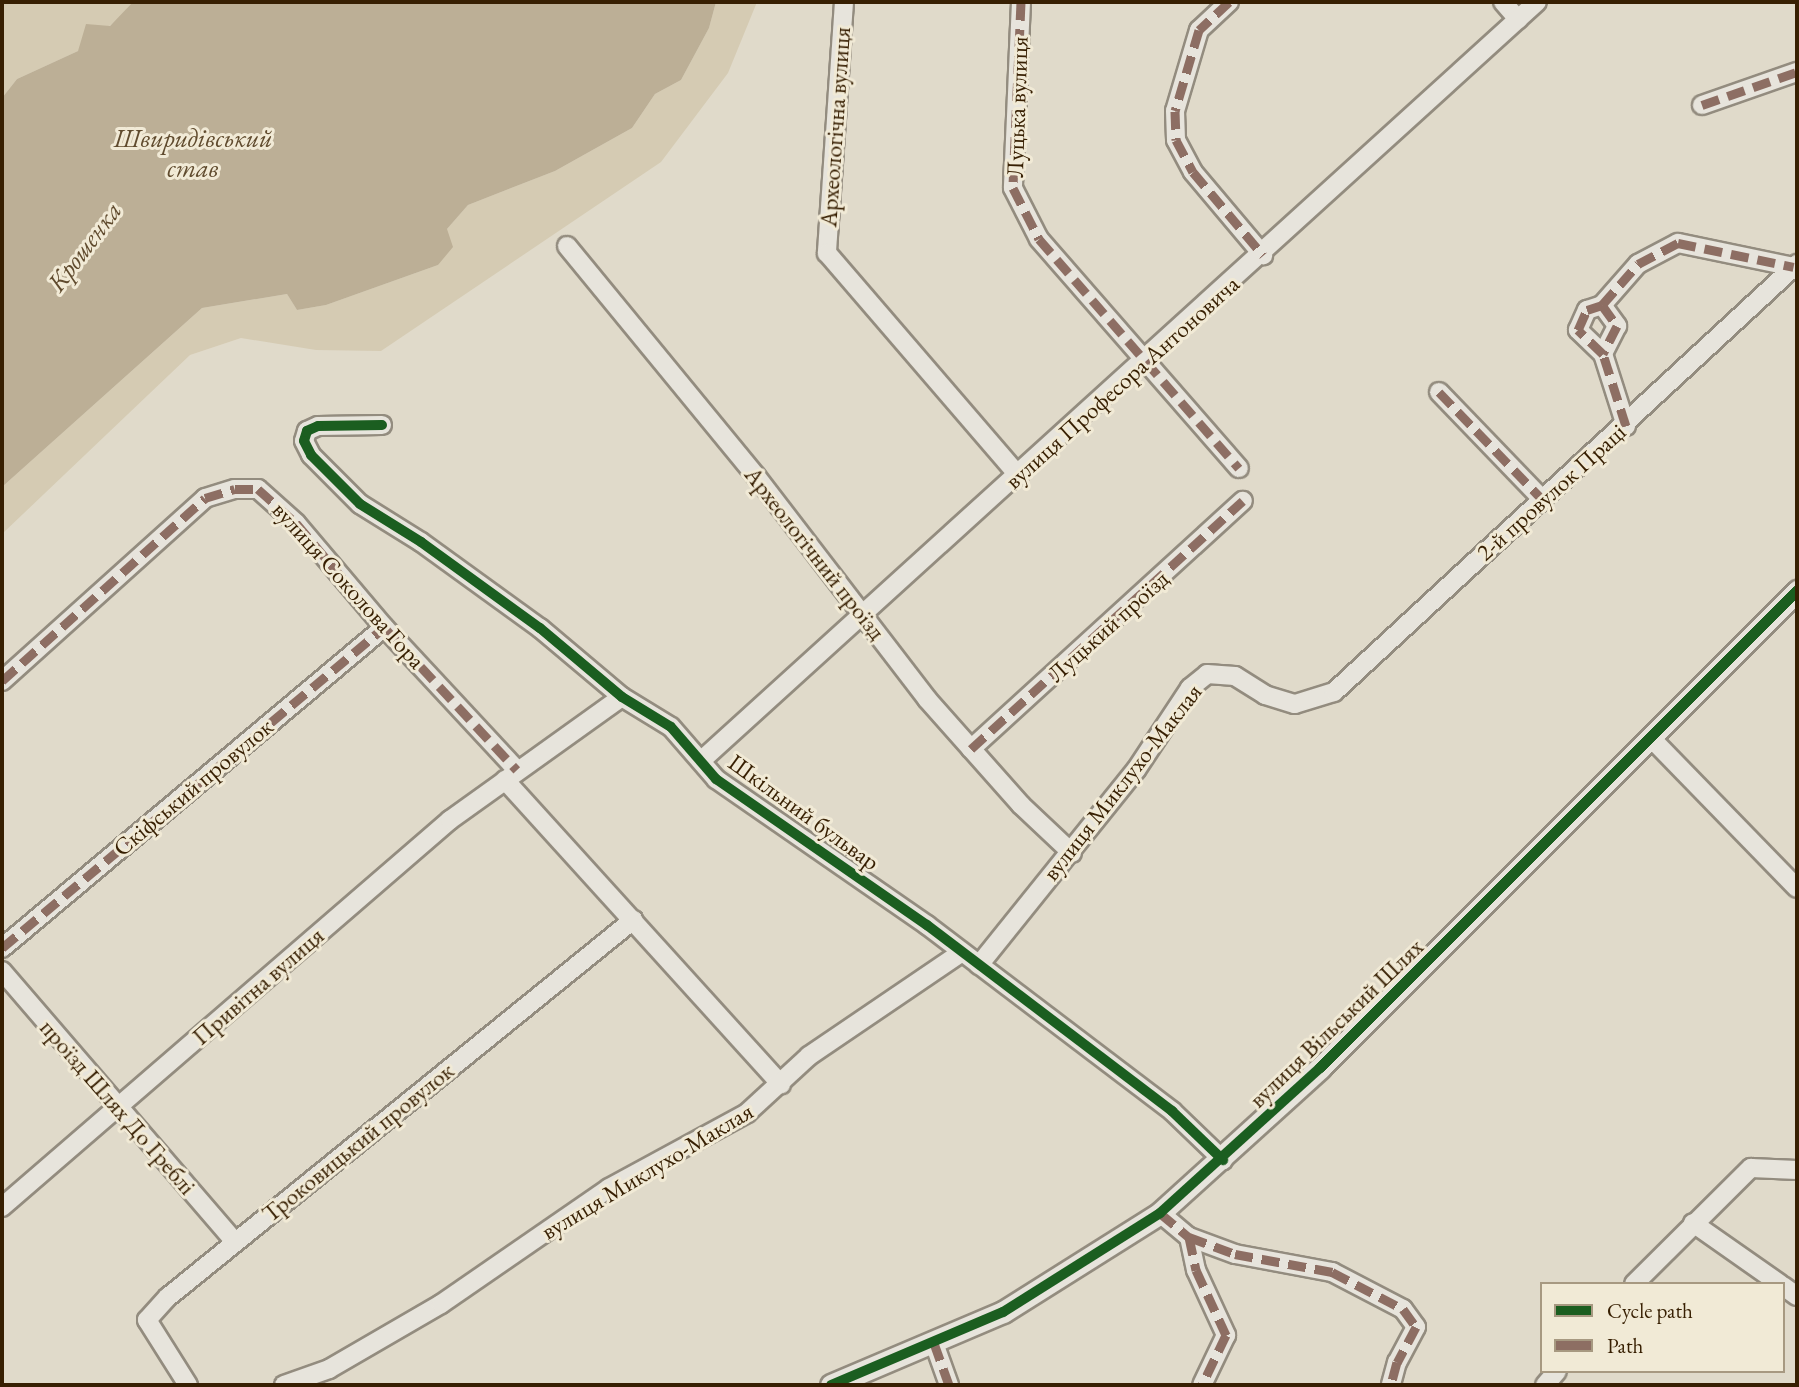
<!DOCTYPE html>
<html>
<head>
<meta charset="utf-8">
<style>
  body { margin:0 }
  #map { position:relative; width:1799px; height:1387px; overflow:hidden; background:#e0daca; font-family:"EB Garamond",serif }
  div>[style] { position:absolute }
  .green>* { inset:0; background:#d5cbb3 }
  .water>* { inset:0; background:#bcaf96 }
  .roads { filter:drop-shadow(2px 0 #938c7f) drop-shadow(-2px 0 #938c7f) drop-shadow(0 2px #938c7f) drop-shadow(0 -2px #938c7f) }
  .minor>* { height:18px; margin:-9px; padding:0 9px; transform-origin:9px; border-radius:9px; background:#e7e4dc }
  .tertiary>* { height:21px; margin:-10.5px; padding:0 10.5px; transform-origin:10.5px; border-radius:10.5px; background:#e7e4dc }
  .quiet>* { height:9px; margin-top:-4.5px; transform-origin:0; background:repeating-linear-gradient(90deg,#8d6e63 0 18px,transparent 0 27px) }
  .cycleway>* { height:10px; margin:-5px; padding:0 5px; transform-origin:5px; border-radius:5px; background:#1b5e20 }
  span { translate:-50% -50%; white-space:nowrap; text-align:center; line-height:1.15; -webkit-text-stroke:6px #f1ead6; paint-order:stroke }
  .street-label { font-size:24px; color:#371f02 }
  .water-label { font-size:26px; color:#604b2e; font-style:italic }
  .frame { position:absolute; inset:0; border:4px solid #371f02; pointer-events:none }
  .legend { position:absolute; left:1540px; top:1282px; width:245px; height:91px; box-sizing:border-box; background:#f1ead6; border:2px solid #a79981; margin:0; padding:9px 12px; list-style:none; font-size:21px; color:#371f02 }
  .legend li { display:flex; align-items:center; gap:14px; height:35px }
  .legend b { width:35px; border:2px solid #a79981 }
</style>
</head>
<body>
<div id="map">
  <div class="green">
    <div style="clip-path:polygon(2px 2px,133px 2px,128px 11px,78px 51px,17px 79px,2px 98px)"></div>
    <div style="clip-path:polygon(716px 2px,757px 2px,728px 73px,661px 162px,381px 351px,316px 350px,241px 338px,190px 355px,2px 534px,2px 487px,202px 308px,287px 294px,297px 310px,326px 305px,438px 265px,447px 229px,468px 205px,555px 171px,632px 128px,655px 94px,681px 80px,709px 28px)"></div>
  </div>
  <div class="water">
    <div style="clip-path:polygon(133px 2px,716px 2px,709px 28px,681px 80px,655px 94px,632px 128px,555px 171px,468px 205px,447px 229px,453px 247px,438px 265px,326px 305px,297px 310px,287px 294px,202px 308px,2px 487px,2px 98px,17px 79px,78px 51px,86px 24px,110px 26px)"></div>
  </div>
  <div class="roads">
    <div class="minor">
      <div style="left:844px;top:2px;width:252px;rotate:93.9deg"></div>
      <div style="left:827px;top:253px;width:294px;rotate:49.3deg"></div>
      <div style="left:1021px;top:2px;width:186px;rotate:92.5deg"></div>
      <div style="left:1013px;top:188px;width:57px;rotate:63deg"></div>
      <div style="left:1039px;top:239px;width:304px;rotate:48.9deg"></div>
      <div style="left:1229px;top:2px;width:41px;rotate:137deg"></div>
      <div style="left:1199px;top:30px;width:84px;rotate:106.5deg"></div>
      <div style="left:1175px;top:111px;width:29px;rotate:88deg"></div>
      <div style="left:1176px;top:140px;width:36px;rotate:62deg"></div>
      <div style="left:1193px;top:172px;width:109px;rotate:49.9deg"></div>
      <div style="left:1503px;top:2px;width:23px;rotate:49deg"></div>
      <div style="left:1702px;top:105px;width:101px;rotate:-19.2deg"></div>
      <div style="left:567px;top:246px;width:298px;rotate:50.6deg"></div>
      <div style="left:756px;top:476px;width:281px;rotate:52.5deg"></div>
      <div style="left:927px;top:699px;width:142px;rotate:48.4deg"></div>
      <div style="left:1021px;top:805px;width:70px;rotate:43.3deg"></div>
      <div style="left:1602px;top:305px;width:26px;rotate:54deg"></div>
      <div style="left:1617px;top:326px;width:31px;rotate:117deg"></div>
      <div style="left:1439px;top:392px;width:150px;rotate:46.1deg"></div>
      <div style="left:382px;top:425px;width:64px;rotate:179.1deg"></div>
      <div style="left:318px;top:426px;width:12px;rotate:156deg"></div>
      <div style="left:307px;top:431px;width:10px;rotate:107deg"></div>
      <div style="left:304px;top:441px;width:16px;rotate:63deg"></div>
      <div style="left:311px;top:455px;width:69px;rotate:45deg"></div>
      <div style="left:360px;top:504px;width:72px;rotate:31.9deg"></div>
      <div style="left:421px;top:542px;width:147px;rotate:35.9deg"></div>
      <div style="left:540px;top:628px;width:107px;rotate:40.1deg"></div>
      <div style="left:622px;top:697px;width:57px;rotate:31.5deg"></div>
      <div style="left:671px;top:727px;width:69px;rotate:49.1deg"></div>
      <div style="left:716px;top:779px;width:257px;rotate:34.7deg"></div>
      <div style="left:927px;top:925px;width:308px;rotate:37.2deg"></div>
      <div style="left:1172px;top:1111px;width:71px;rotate:43.9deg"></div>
      <div style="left:1626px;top:426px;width:76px;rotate:-107.7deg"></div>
      <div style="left:1603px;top:354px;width:35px;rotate:-136deg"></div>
      <div style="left:1578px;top:330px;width:22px;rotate:-66deg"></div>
      <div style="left:1587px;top:310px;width:16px;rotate:-18deg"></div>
      <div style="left:1602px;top:305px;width:55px;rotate:-48.7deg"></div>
      <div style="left:1638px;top:264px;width:45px;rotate:-27.7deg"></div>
      <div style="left:1678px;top:243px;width:118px;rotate:11.7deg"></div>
      <div style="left:2px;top:681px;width:273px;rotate:-42deg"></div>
      <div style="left:205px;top:498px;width:31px;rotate:-17deg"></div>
      <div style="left:235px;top:489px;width:23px"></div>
      <div style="left:258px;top:489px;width:51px;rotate:41.8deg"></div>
      <div style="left:296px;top:523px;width:136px;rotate:49.8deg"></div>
      <div style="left:384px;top:627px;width:195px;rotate:47.1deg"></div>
      <div style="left:1651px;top:738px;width:209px;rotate:45.8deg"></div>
      <div style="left:971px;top:749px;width:368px;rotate:-42.4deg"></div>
      <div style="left:703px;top:759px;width:1126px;rotate:-42.23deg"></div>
      <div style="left:505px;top:780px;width:411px;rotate:47.8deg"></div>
      <div style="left:2px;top:948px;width:499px;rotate:-40deg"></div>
      <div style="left:979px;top:965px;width:250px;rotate:-51.2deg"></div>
      <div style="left:1136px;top:770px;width:98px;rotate:-56.6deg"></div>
      <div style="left:1190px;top:688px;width:22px;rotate:-39deg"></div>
      <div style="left:1207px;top:674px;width:28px;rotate:4deg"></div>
      <div style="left:1235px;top:676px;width:36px;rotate:32deg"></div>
      <div style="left:1265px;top:695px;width:31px;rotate:17deg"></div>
      <div style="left:1295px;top:704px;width:41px;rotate:-17.1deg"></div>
      <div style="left:1334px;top:692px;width:631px;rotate:-42.75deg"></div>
      <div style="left:2px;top:971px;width:357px;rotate:49.3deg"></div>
      <div style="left:2px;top:1207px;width:592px;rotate:-40.82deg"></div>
      <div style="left:450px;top:820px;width:211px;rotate:-35.6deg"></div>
      <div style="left:1160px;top:1213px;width:38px;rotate:40deg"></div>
      <div style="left:1189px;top:1237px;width:49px;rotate:20.3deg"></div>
      <div style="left:1235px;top:1254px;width:99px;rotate:10.5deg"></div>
      <div style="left:1332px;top:1272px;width:80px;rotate:27.5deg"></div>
      <div style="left:1403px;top:1309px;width:22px;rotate:54deg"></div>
      <div style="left:1416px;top:1327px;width:40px;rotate:118deg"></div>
      <div style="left:1397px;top:1362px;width:24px;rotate:105deg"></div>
      <div style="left:1693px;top:1223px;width:106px;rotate:35deg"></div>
      <div style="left:1189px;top:1237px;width:34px;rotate:78deg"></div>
      <div style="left:1196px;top:1270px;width:72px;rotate:65.2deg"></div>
      <div style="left:1226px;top:1335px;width:55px;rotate:115.6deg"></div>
      <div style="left:1634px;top:1284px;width:165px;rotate:-44.8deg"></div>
      <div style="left:1751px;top:1168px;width:46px;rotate:2.5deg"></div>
      <div style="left:1783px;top:1286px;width:17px;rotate:36deg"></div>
      <div style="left:934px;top:1343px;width:45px;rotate:70.3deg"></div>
      <div style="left:188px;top:1385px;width:77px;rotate:-122.2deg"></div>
      <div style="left:147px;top:1320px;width:31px;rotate:-48deg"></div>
      <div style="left:168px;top:1297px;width:599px;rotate:-39.03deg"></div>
      <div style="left:284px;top:1385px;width:48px;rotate:-19.6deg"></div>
      <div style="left:329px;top:1369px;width:129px;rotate:-30.1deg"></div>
      <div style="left:441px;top:1304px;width:204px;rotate:-34.6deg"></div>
      <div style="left:609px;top:1188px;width:157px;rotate:-28.5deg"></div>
      <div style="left:747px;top:1113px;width:84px;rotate:-42.6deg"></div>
      <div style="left:809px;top:1056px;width:181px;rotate:-34.2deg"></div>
      <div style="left:1545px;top:1385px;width:18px;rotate:-49deg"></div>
    </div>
    <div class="tertiary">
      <div style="left:831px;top:1385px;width:187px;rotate:-23deg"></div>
      <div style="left:1003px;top:1312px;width:186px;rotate:-32.2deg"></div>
      <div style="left:1160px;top:1213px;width:216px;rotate:-42.2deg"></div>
      <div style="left:1320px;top:1068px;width:675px;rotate:-45deg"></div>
    </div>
  </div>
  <div class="quiet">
    <div style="left:1021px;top:2px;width:186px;rotate:92.5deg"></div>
    <div style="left:1013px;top:188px;width:57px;rotate:63deg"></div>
    <div style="left:1039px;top:239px;width:304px;rotate:48.9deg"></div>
    <div style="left:1229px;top:2px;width:41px;rotate:137deg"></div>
    <div style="left:1199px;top:30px;width:84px;rotate:106.5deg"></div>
    <div style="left:1175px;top:111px;width:29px;rotate:88deg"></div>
    <div style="left:1176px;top:140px;width:36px;rotate:62deg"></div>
    <div style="left:1193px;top:172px;width:109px;rotate:49.9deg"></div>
    <div style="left:1702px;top:105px;width:101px;rotate:-19.2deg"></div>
    <div style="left:1602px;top:305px;width:26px;rotate:54deg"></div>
    <div style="left:1617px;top:326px;width:31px;rotate:117deg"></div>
    <div style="left:1439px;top:392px;width:150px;rotate:46.1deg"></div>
    <div style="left:1626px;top:426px;width:76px;rotate:-107.7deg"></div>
    <div style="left:1603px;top:354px;width:35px;rotate:-136deg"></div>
    <div style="left:1578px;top:330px;width:22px;rotate:-66deg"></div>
    <div style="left:1587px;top:310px;width:16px;rotate:-18deg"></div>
    <div style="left:1602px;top:305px;width:55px;rotate:-48.7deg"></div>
    <div style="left:1638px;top:264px;width:45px;rotate:-27.7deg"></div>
    <div style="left:1678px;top:243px;width:118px;rotate:11.7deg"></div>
    <div style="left:2px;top:681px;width:273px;rotate:-42deg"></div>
    <div style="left:205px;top:498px;width:31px;rotate:-17deg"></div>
    <div style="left:235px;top:489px;width:23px"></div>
    <div style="left:258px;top:489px;width:51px;rotate:41.8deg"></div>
    <div style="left:296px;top:523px;width:136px;rotate:49.8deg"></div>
    <div style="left:384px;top:627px;width:195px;rotate:47.1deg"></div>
    <div style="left:971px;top:749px;width:368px;rotate:-42.4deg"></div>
    <div style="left:2px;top:948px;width:499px;rotate:-40deg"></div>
    <div style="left:1160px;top:1213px;width:38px;rotate:40deg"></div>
    <div style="left:1189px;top:1237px;width:49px;rotate:20.3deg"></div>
    <div style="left:1235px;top:1254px;width:99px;rotate:10.5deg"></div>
    <div style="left:1332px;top:1272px;width:80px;rotate:27.5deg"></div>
    <div style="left:1403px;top:1309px;width:22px;rotate:54deg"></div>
    <div style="left:1416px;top:1327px;width:40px;rotate:118deg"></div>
    <div style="left:1397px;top:1362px;width:24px;rotate:105deg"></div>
    <div style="left:1189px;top:1237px;width:34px;rotate:78deg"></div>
    <div style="left:1196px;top:1270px;width:72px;rotate:65.2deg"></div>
    <div style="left:1226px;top:1335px;width:55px;rotate:115.6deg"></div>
    <div style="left:934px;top:1343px;width:45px;rotate:70.3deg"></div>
  </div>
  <div class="cycleway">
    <div style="left:382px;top:425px;width:64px;rotate:179.1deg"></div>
    <div style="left:318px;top:426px;width:12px;rotate:156deg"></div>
    <div style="left:307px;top:431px;width:10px;rotate:107deg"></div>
    <div style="left:304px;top:441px;width:16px;rotate:63deg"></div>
    <div style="left:311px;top:455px;width:69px;rotate:45deg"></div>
    <div style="left:360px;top:504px;width:72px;rotate:31.9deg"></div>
    <div style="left:421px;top:542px;width:147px;rotate:35.9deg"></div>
    <div style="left:540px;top:628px;width:107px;rotate:40.1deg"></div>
    <div style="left:622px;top:697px;width:57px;rotate:31.5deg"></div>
    <div style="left:671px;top:727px;width:69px;rotate:49.1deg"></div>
    <div style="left:716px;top:779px;width:257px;rotate:34.7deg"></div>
    <div style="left:927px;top:925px;width:308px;rotate:37.2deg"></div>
    <div style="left:1172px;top:1111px;width:71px;rotate:43.9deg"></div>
    <div style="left:831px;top:1385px;width:187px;rotate:-23deg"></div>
    <div style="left:1003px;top:1312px;width:186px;rotate:-32.2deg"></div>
    <div style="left:1160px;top:1213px;width:216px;rotate:-42.2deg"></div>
    <div style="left:1320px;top:1068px;width:675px;rotate:-45deg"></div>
  </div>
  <div class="street-label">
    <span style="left:1017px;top:107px;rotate:-88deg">Луцька вулиця</span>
    <span style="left:835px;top:127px;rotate:-86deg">Археологічна вулиця</span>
    <span style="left:1122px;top:382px;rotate:-42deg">вулиця Професора Антоновича</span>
    <span style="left:1551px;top:492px;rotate:-42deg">2-й провулок Праці</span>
    <span style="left:815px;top:553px;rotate:52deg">Археологічний проїзд</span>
    <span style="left:349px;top:585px;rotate:48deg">вулиця Соколова Гора</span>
    <span style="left:1108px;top:626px;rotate:-42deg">Луцький проїзд</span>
    <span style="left:1122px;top:782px;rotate:-52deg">вулиця Миклухо-Маклая</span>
    <span style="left:193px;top:787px;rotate:-40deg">Скіфський провулок</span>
    <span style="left:804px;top:812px;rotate:36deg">Шкільний бульвар</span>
    <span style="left:258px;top:986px;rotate:-41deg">Привітна вулиця</span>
    <span style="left:1336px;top:1023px;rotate:-44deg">вулиця Вільський Шлях</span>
    <span style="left:118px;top:1107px;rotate:49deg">проїзд Шлях До Греблі</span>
    <span style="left:358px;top:1142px;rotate:-39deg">Троковицький провулок</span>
    <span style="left:647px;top:1171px;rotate:-31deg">вулиця Миклухо-Маклая</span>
  </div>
  <div class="water-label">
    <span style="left:193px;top:154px">Швиридівський<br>став</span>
    <span style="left:85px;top:247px;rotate:-53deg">Крошенка</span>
  </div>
  <div class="frame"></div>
  <ul class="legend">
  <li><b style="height:9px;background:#1b5e20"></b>Cycle path</li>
  <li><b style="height:9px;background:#8d6e63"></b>Path</li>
  </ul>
</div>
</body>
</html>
